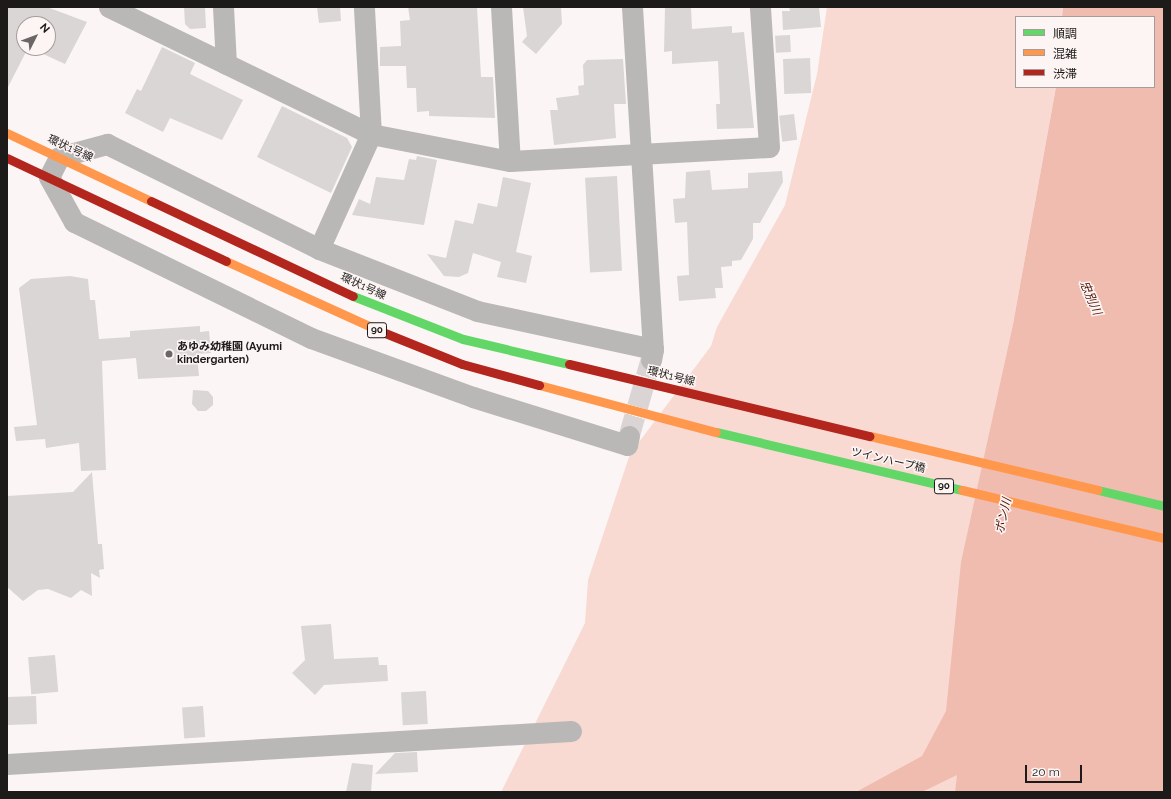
<!DOCTYPE html>
<html>
<head>
<meta charset="utf-8">
<style>
  body { margin:0 }
  #map { position:relative; width:1171px; height:799px; overflow:hidden; background:#fbf6f5; font-family:Raleway,"Noto Sans JP",sans-serif }
  div>[style] { position:absolute }
  .green>* { inset:0; background:#f9dad3 }
  .water>* { inset:0; background:#f0bcb0 }
  .building>* { inset:0; background:#d9d6d5; transform-origin:0 0 }
  .street-tunnel>* { height:21px; margin-top:-10.5px; transform-origin:0; background:repeating-linear-gradient(90deg,#dad5d4 0 21px,transparent 0 31px) }
  .street>* { height:21px; margin:-10.5px; padding:0 10.5px; transform-origin:10.5px; border-radius:10.5px; background:#bab8b7 }
  .fast>* { height:9px; margin:-4.5px; padding:0 4.5px; transform-origin:4.5px; border-radius:4.5px; background:#63d668 }
  .slow>* { height:9px; margin:-4.5px; padding:0 4.5px; transform-origin:4.5px; border-radius:4.5px; background:#ff974d }
  .jam>* { height:9px; margin:-4.5px; padding:0 4.5px; transform-origin:4.5px; border-radius:4.5px; background:#b3261e }
  .dots>* { width:11px; height:11px; translate:-50% -50%; box-sizing:border-box; border:2px solid #fdf5f3; border-radius:50% }
  span { translate:-50% -50%; white-space:nowrap; text-align:center; line-height:1.15; -webkit-text-stroke:3px #fdf5f3; paint-order:stroke }
  .shield-label span { padding:1px 3px; background:#fdf5f3; border:1px solid; border-radius:3px; -webkit-text-stroke-width:0 }
  .shield-label { font-size:10px; color:#1d1a1a; font-weight:700 }
  .street-label { font-size:11px; color:#1d1a1a }
  .poi-label { font-size:11px; color:#1d1a1a; font-weight:700 }
  .left { translate:0 -50%; text-align:left }
  .water-label { font-size:12px; color:#511104; font-style:italic }
  .frame { position:absolute; inset:0; border:8px solid #1d1a1a; pointer-events:none }
  .legend { position:absolute; left:1015px; top:16px; width:140px; height:72px; box-sizing:border-box; background:#fdf5f3; border:1px solid #a39d9c; margin:0; padding:5px 7px; list-style:none; font-size:12px; color:#1d1a1a }
  .legend li { display:flex; align-items:center; gap:8px; height:20px }
  .legend b { width:20px; border:1px solid #a39d9c }
  .north { position:absolute; left:16px; top:16px; width:40px; height:40px; box-sizing:border-box; background:#fdf5f3; border:1px solid #a39d9c; border-radius:50%; rotate:48deg; font-size:11px; font-weight:700; line-height:16px; text-align:center; color:#1d1a1a }
  .north::after { content:''; display:block; margin:auto; width:14px; height:18px; background:#6b6767; clip-path:polygon(50% 0,100% 100%,50% 72%,0 100%) }
  .scale { position:absolute; left:1025px; top:765px; width:57px; height:18px; box-sizing:border-box; border:2px solid #1d1a1a; border-top:0; padding-left:5px; font-size:12px; line-height:14px; white-space:nowrap; color:#1d1a1a; -webkit-text-stroke:3px #fdf5f3; paint-order:stroke }
</style>
</head>
<body>
<div id="map">
  <div class="green">
    <div style="clip-path:polygon(827px 7px,1063px 7px,1062px 17px,1016px 17px,1016px 87px,1056px 87px,1013px 324px,980px 478px,1030px 792px,501px 792px,585px 623px,588px 580px,630px 454px,711px 346px,717px 327px,785px 205px,817px 74px)"></div>
  </div>
  <div class="water">
    <div style="clip-path:polygon(1063px 7px,1164px 7px,1164px 792px,955px 792px,957px 775px,922px 792px,856px 792px,922px 756px,946px 711px,961px 562px,1013px 324px,1056px 87px,1154px 87px,1154px 17px,1062px 17px)"></div>
  </div>
  <div class="building">
    <div style="clip-path:polygon(7px 7px,47px 7px,87px 22px,65px 64px,30px 48px,48px 48px,48px 24px,24px 24px,24px 48px,28px 48px,7px 89px)"></div>
    <div style="clip-path:polygon(184px 7px,205px 7px,206px 28px,190px 29px,185px 24px)"></div>
    <div style="clip-path:polygon(317px 7px,340px 7px,341px 21px,319px 23px)"></div>
    <div style="clip-path:polygon(408px 7px,477px 7px,481px 77px,493px 77px,495px 118px,429px 116px,429px 111px,417px 112px,416px 88px,407px 88px,406px 66px,380px 66px,380px 47px,401px 46px,400px 21px,410px 20px)"></div>
    <div style="clip-path:polygon(523px 7px,561px 7px,562px 24px,536px 54px,522px 42px,527px 36px)"></div>
    <div style="clip-path:polygon(665px 7px,691px 7px,692px 29px,732px 26px,732px 33px,744px 32px,754px 128px,717px 129px,716px 104px,720px 104px,718px 61px,672px 64px,672px 51px,664px 52px)"></div>
    <div style="clip-path:polygon(789px 7px,819px 7px,821px 27px,783px 30px,782px 11px,790px 11px)"></div>
    <div style="left:790px;top:35px;width:17px;height:15px;rotate:87deg"></div>
    <div style="clip-path:polygon(162px 47px,195px 63px,190px 74px,243px 100px,222px 140px,170px 118px,163px 132px,125px 113px,137px 89px,141px 91px)"></div>
    <div style="left:810px;top:58px;width:35px;height:27px;rotate:88deg"></div>
    <div style="clip-path:polygon(623px 59px,626px 104px,614px 104px,616px 138px,554px 145px,550px 110px,558px 110px,556px 98px,579px 95px,578px 86px,584px 85px,583px 65px,587px 60px)"></div>
    <div style="clip-path:polygon(282px 106px,347px 138px,352px 147px,331px 193px,257px 157px)"></div>
    <div style="left:794px;top:114px;width:26px;height:15px;rotate:83deg"></div>
    <div style="clip-path:polygon(417px 156px,437px 160px,424px 225px,352px 215px,359px 199px,370px 204px,376px 177px,404px 180px,409px 159px,416px 160px)"></div>
    <div style="clip-path:polygon(710px 170px,712px 190px,748px 188px,748px 173px,782px 171px,783px 182px,760px 223px,753px 223px,753px 239px,741px 260px,732px 261px,732px 266px,721px 267px,723px 288px,715px 288px,716px 298px,679px 301px,677px 276px,689px 275px,687px 222px,675px 223px,673px 199px,685px 198px,686px 172px)"></div>
    <div style="left:617px;top:176px;width:95px;height:32px;rotate:87deg"></div>
    <div style="clip-path:polygon(503px 177px,531px 183px,516px 252px,532px 256px,526px 283px,497px 277px,501px 262px,473px 253px,468px 273px,459px 277px,444px 276px,427px 254px,446px 258px,455px 220px,473px 224px,478px 203px,497px 207px)"></div>
    <div style="clip-path:polygon(70px 276px,88px 279px,90px 300px,95px 300px,99px 339px,130px 337px,130px 331px,200px 326px,200px 332px,209px 331px,211px 353px,197px 354px,199px 376px,138px 379px,136px 358px,102px 361px,106px 470px,81px 471px,79px 443px,46px 448px,45px 439px,16px 441px,14px 427px,37px 425px,19px 288px,31px 279px)"></div>
    <div style="clip-path:polygon(193px 390px,208px 391px,213px 397px,213px 405px,206px 411px,198px 411px,192px 404px)"></div>
    <div style="clip-path:polygon(92px 472px,98px 544px,102px 544px,104px 569px,99px 570px,100px 578px,91px 573px,92px 596px,81px 590px,71px 598px,48px 589px,38px 590px,23px 601px,7px 587px,7px 496px,73px 492px)"></div>
    <div style="clip-path:polygon(331px 624px,334px 659px,378px 657px,379px 665px,387px 665px,388px 681px,324px 685px,315px 695px,292px 673px,305px 660px,301px 626px)"></div>
    <div style="left:55px;top:655px;width:37px;height:27px;rotate:85deg"></div>
    <div style="left:426px;top:691px;width:33px;height:25px;rotate:87deg"></div>
    <div style="left:36px;top:696px;width:28px;height:29px;rotate:88deg"></div>
    <div style="left:203px;top:706px;width:31px;height:21px;rotate:86deg"></div>
    <div style="clip-path:polygon(417px 752px,418px 772px,375px 774px,395px 753px)"></div>
    <div style="clip-path:polygon(352px 763px,373px 765px,371px 792px,346px 792px)"></div>
  </div>
  <div class="street-tunnel">
    <div style="left:629px;top:436px;width:79px;rotate:-73.9deg"></div>
  </div>
  <div class="street">
    <div style="left:109px;top:7px;width:291px;rotate:25.9deg"></div>
    <div style="left:371px;top:134px;width:142px;rotate:11deg"></div>
    <div style="left:510px;top:161px;width:259px;rotate:-3.1deg"></div>
    <div style="left:769px;top:147px;width:140px;rotate:-93.7deg"></div>
    <div style="left:223px;top:7px;width:57px;rotate:87deg"></div>
    <div style="left:501px;top:7px;width:154px;rotate:86.7deg"></div>
    <div style="left:632px;top:7px;width:343px;rotate:86.5deg"></div>
    <div style="left:319px;top:249px;width:126px;rotate:-65.7deg"></div>
    <div style="left:371px;top:134px;width:127px;rotate:-93.2deg"></div>
    <div style="left:629px;top:436px;width:9px;rotate:103deg"></div>
    <div style="left:627px;top:445px;width:161px;rotate:-162.7deg"></div>
    <div style="left:473px;top:397px;width:172px;rotate:-160deg"></div>
    <div style="left:311px;top:338px;width:264px;rotate:-153.9deg"></div>
    <div style="left:74px;top:222px;width:51px;rotate:-119.1deg"></div>
    <div style="left:49px;top:177px;width:22px;rotate:-63deg"></div>
    <div style="left:59px;top:157px;width:50px;rotate:-15.2deg"></div>
    <div style="left:107px;top:144px;width:237px;rotate:26.3deg"></div>
    <div style="left:319px;top:249px;width:170px;rotate:21.4deg"></div>
    <div style="left:477px;top:311px;width:180px;rotate:12.2deg"></div>
    <div style="left:653px;top:349px;width:11px;rotate:100deg"></div>
    <div style="left:7px;top:764px;width:565px;rotate:-3.35deg"></div>
  </div>
  <div class="fast">
    <div style="left:353px;top:296px;width:118px;rotate:21.4deg"></div>
    <div style="left:463px;top:339px;width:109px;rotate:13.3deg"></div>
    <div style="left:716px;top:432px;width:253px;rotate:13.3deg"></div>
    <div style="left:1098px;top:490px;width:68px;rotate:13.6deg"></div>
  </div>
  <div class="slow">
    <div style="left:7px;top:133px;width:159px;rotate:25.3deg"></div>
    <div style="left:226px;top:261px;width:169px;rotate:24.4deg"></div>
    <div style="left:539px;top:385px;width:183px;rotate:14.9deg"></div>
    <div style="left:870px;top:436px;width:234px;rotate:13.3deg"></div>
    <div style="left:962px;top:490px;width:208px;rotate:13.4deg"></div>
  </div>
  <div class="jam">
    <div style="left:7px;top:158px;width:242px;rotate:25.2deg"></div>
    <div style="left:151px;top:201px;width:223px;rotate:25.2deg"></div>
    <div style="left:380px;top:331px;width:88px;rotate:21.9deg"></div>
    <div style="left:462px;top:364px;width:80px;rotate:15.3deg"></div>
    <div style="left:569px;top:364px;width:309px;rotate:13.5deg"></div>
  </div>
  <div class="dots">
    <div style="left:169px;top:354px;background:#6b6767"></div>
  </div>
  <div class="shield-label">
    <span style="left:377px;top:330px">90</span>
    <span style="left:944px;top:486px">90</span>
  </div>
  <div class="street-label">
    <span style="left:70px;top:149px;rotate:24deg">環状1号線</span>
    <span style="left:363px;top:287px;rotate:24deg">環状1号線</span>
    <span style="left:671px;top:377px;rotate:14deg">環状1号線</span>
    <span style="left:888px;top:461px;rotate:13deg">ツインハープ橋</span>
  </div>
  <div class="poi-label">
    <span class="left" style="left:177px;top:354px">あゆみ幼稚園 (Ayumi<br>kindergarten)</span>
  </div>
  <div class="water-label">
    <span style="left:1090px;top:298px;rotate:67deg">忠別川</span>
    <span style="left:1004px;top:516px;rotate:-77deg">ポン川</span>
  </div>
  <div class="frame"></div>
  <ul class="legend">
  <li><b style="height:5px;background:#63d668"></b>順調</li>
  <li><b style="height:5px;background:#ff974d"></b>混雑</li>
  <li><b style="height:5px;background:#b3261e"></b>渋滞</li>
  </ul>
  <div class="north">N</div>
  <div class="scale">20 m</div>
</div>
</body>
</html>
